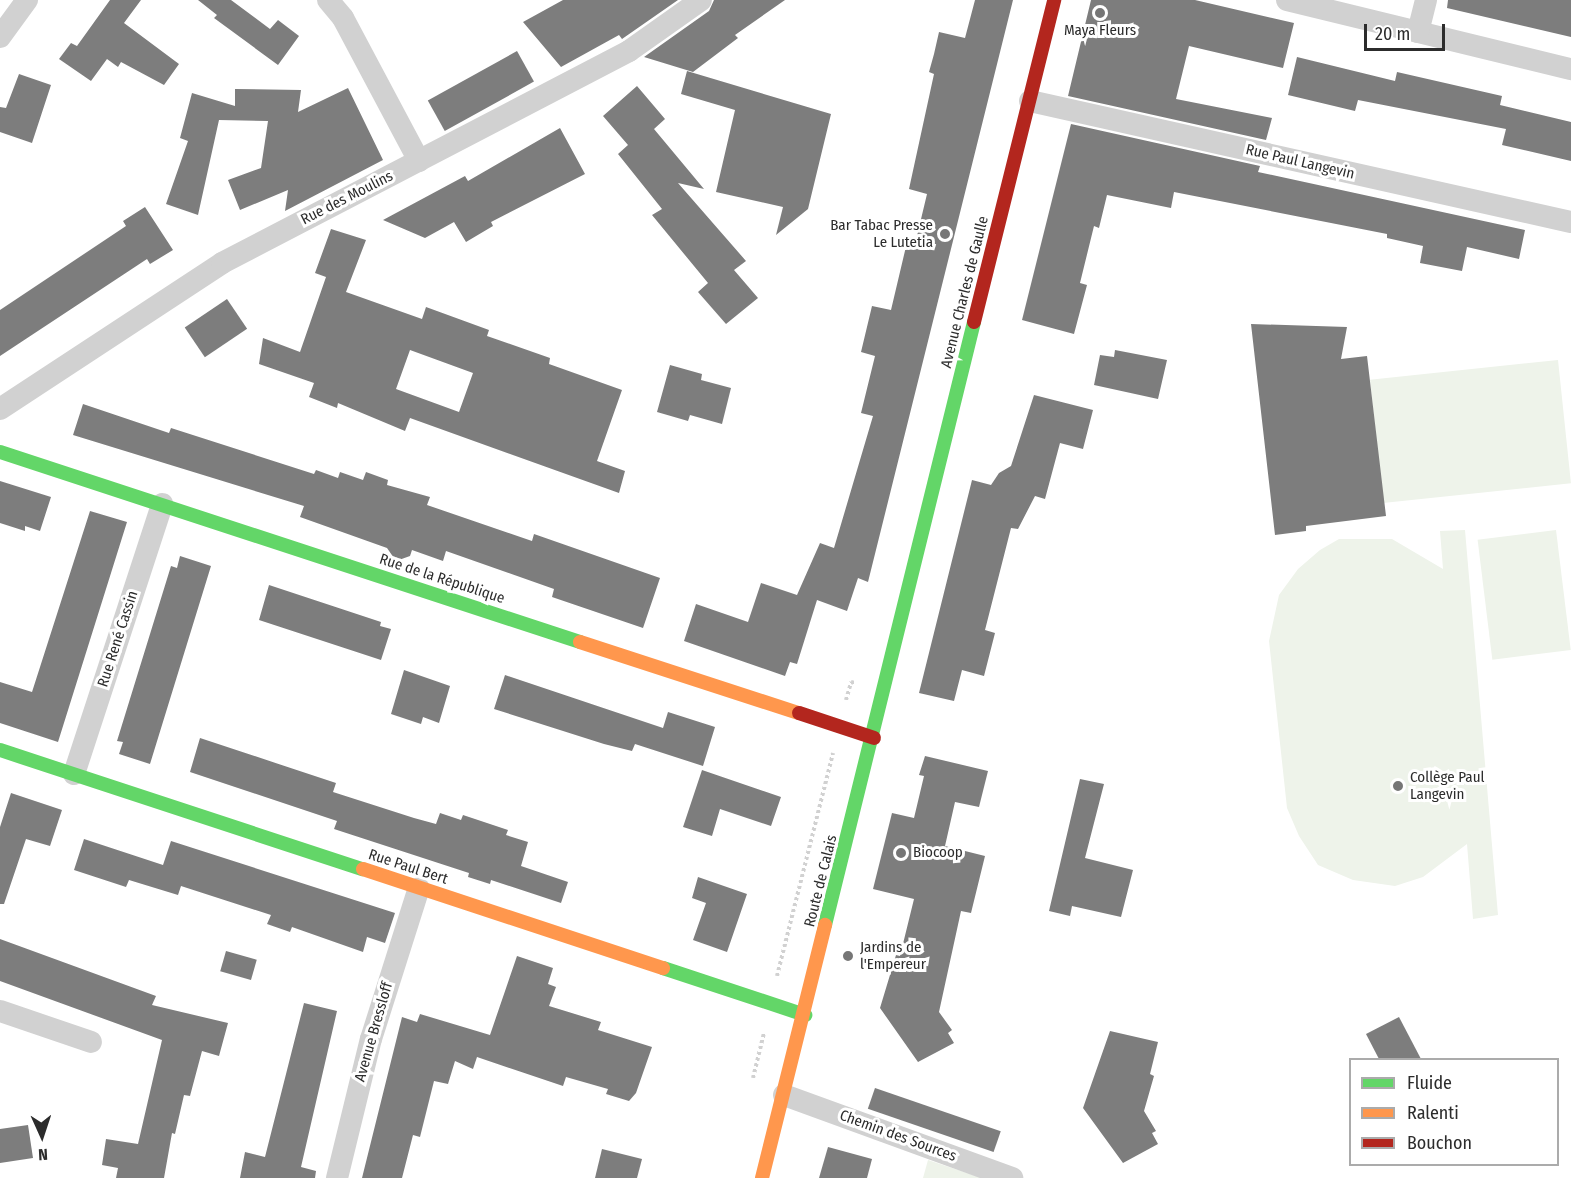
<!DOCTYPE html>
<html>
<head>
<meta charset="utf-8">
<style>
  body { margin:0 }
  #map { position:relative; width:1571px; height:1178px; overflow:hidden; background:#fff; font-family:"Fira Sans Condensed",sans-serif }
  div>[style] { position:absolute }
  .green>* { inset:0; background:#eef3ea; transform-origin:0 0 }
  .building>* { inset:0; background:#7d7d7d; transform-origin:0 0 }
  .path>* { height:4px; margin-top:-2px; transform-origin:0; background:repeating-linear-gradient(90deg,#d1d1d1 0 3px,transparent 0 6px) }
  .street>* { height:22px; margin:-11px; padding:0 11px; transform-origin:11px; border-radius:11px; background:#d1d1d1 }
  .fast>* { height:14px; margin:-7px; padding:0 7px; transform-origin:7px; border-radius:7px; background:#63d668 }
  .slow>* { height:14px; margin:-7px; padding:0 7px; transform-origin:7px; border-radius:7px; background:#ff974d }
  .jam>* { height:14px; margin:-7px; padding:0 7px; transform-origin:7px; border-radius:7px; background:#b3261e }
  .dots>* { width:16px; height:16px; translate:-50% -50%; box-sizing:border-box; border:3px solid #fff; border-radius:50% }
  span { translate:-50% -50%; white-space:nowrap; text-align:center; line-height:1.15; -webkit-text-stroke:6px #fff; paint-order:stroke }
  .poi-label { font-size:15px; color:#2c2c2c }
  .right { translate:-100% -50%; text-align:right }
  .left { translate:0 -50%; text-align:left }
  .street-label { font-size:15px; color:#2c2c2c }
  .legend { position:absolute; left:1349px; top:1058px; width:210px; height:108px; box-sizing:border-box; background:#fff; border:2px solid #ababab; margin:0; padding:8px 10px; list-style:none; font-size:18px; color:#2c2c2c }
  .legend li { display:flex; align-items:center; gap:12px; height:30px }
  .legend b { width:30px; border:2px solid #ababab }
  .north { position:absolute; left:12px; top:1106px; width:60px; height:60px; -webkit-text-stroke:4px #fff; paint-order:stroke; rotate:177deg; font-size:16px; font-weight:700; line-height:24px; text-align:center; color:#2c2c2c }
  .north::after { content:''; display:block; margin:auto; width:21px; height:27px; background:#2c2c2c; clip-path:polygon(50% 0,100% 100%,50% 72%,0 100%) }
  .scale { position:absolute; left:1364px; top:24px; width:81px; height:27px; box-sizing:border-box; border:3px solid #2c2c2c; border-top:0; padding-left:8px; font-size:18px; line-height:21px; white-space:nowrap; color:#2c2c2c; -webkit-text-stroke:4px #fff; paint-order:stroke }
</style>
</head>
<body>
<div id="map">
  <div class="green">
    <div style="left:1558px;top:360px;width:124px;height:189px;rotate:84deg"></div>
    <div style="clip-path:polygon(1465px 530px,1498px 915px,1473px 919px,1467px 844px,1423px 877px,1395px 886px,1353px 880px,1318px 865px,1299px 836px,1287px 808px,1269px 641px,1279px 595px,1298px 569px,1320px 550px,1339px 539px,1392px 539px,1443px 569px,1440px 531px)"></div>
    <div style="left:1556px;top:530px;width:121px;height:79px;rotate:83deg"></div>
    <div style="clip-path:polygon(928px 1160px,982px 1178px,923px 1178px)"></div>
  </div>
  <div class="building">
    <div style="clip-path:polygon(110px 0,141px 0,124px 23px,179px 64px,164px 85px,121px 62px,118px 67px,107px 59px,91px 81px,59px 59px,71px 43px,77px 46px)"></div>
    <div style="clip-path:polygon(198px 0,231px 0,270px 29px,278px 20px,299px 36px,278px 65px,214px 18px,217px 15px)"></div>
    <div style="clip-path:polygon(563px 0,678px 0,622px 39px,619px 35px,561px 67px,523px 22px)"></div>
    <div style="clip-path:polygon(714px 0,785px 0,735px 35px,738px 38px,693px 72px,644px 57px,709px 11px)"></div>
    <div style="clip-path:polygon(975px 0,1013px 0,868px 582px,858px 578px,847px 611px,817px 600px,797px 664px,790px 662px,785px 676px,684px 641px,696px 604px,748px 622px,761px 583px,797px 595px,820px 543px,834px 548px,873px 416px,861px 413px,875px 356px,861px 352px,872px 306px,891px 310px,908px 238px,916px 240px,927px 194px,909px 189px,934px 74px,929px 72px,934px 54px,939px 32px,965px 38px)"></div>
    <div style="clip-path:polygon(1091px 0,1195px 0,1294px 23px,1283px 68px,1189px 46px,1176px 99px,1272px 118px,1266px 140px,1068px 96px)"></div>
    <div style="clip-path:polygon(1448px 0,1571px 0,1571px 37px,1447px 8px)"></div>
    <div style="left:517px;top:51px;width:35px;height:102px;rotate:61deg"></div>
    <div style="clip-path:polygon(1297px 57px,1395px 81px,1397px 72px,1502px 96px,1500px 105px,1571px 122px,1571px 161px,1502px 145px,1506px 129px,1358px 100px,1355px 111px,1288px 95px)"></div>
    <div style="clip-path:polygon(687px 71px,831px 114px,808px 209px,776px 235px,783px 207px,716px 192px,735px 110px,681px 94px)"></div>
    <div style="clip-path:polygon(19px 74px,51px 85px,32px 143px,0 132px,0 107px,6px 108px)"></div>
    <div style="clip-path:polygon(637px 86px,665px 119px,654px 129px,704px 189px,678px 183px,746px 261px,734px 270px,758px 298px,726px 324px,698px 292px,708px 283px,652px 215px,662px 209px,618px 154px,628px 145px,603px 116px)"></div>
    <div style="clip-path:polygon(348px 88px,383px 160px,285px 211px,288px 190px,240px 210px,228px 180px,261px 168px,268px 121px,219px 120px,198px 215px,166px 204px,188px 141px,180px 138px,192px 93px,235px 106px,235px 89px,301px 90px,298px 112px)"></div>
    <div style="clip-path:polygon(1071px 124px,1260px 166px,1258px 172px,1525px 230px,1519px 259px,1467px 247px,1462px 271px,1420px 263px,1423px 246px,1387px 238px,1387px 234px,1174px 192px,1171px 208px,1107px 195px,1099px 228px,1094px 226px,1080px 283px,1087px 285px,1074px 334px,1022px 320px)"></div>
    <div style="clip-path:polygon(560px 128px,585px 174px,491px 222px,493px 226px,466px 242px,454px 222px,425px 238px,383px 220px,465px 176px,468px 181px)"></div>
    <div style="clip-path:polygon(145px 207px,173px 250px,150px 264px,147px 259px,0 356px,0 310px,126px 226px,123px 221px)"></div>
    <div style="clip-path:polygon(evenodd,331px 229px,366px 240px,346px 292px,422px 319px,426px 307px,489px 330px,487px 336px,550px 358px,549px 364px,622px 390px,597px 461px,625px 471px,619px 493px,410px 418px,405px 431px,338px 403px,337px 408px,309px 397px,314px 383px,259px 364px,263px 338px,300px 352px,326px 277px,315px 273px,331px 229px,410px 350px,473px 373px,459px 412px,396px 389px,410px 350px)"></div>
    <div style="left:227px;top:299px;width:36px;height:51px;rotate:56deg"></div>
    <div style="clip-path:polygon(1251px 324px,1347px 327px,1341px 359px,1367px 356px,1386px 516px,1306px 526px,1306px 531px,1275px 535px)"></div>
    <div style="clip-path:polygon(1115px 350px,1167px 360px,1158px 399px,1094px 385px,1100px 355px,1114px 357px)"></div>
    <div style="clip-path:polygon(670px 365px,702px 374px,701px 380px,731px 388px,722px 424px,690px 415px,688px 421px,657px 412px)"></div>
    <div style="clip-path:polygon(1034px 395px,1093px 410px,1083px 449px,1060px 443px,1045px 499px,1035px 496px,1018px 529px,1011px 528px,985px 630px,995px 633px,984px 676px,962px 670px,954px 701px,919px 693px,972px 480px,991px 485px,999px 473px,1011px 466px)"></div>
    <div style="clip-path:polygon(83px 404px,169px 433px,171px 428px,314px 474px,316px 470px,338px 478px,340px 472px,363px 480px,366px 472px,388px 480px,387px 485px,430px 497px,427px 505px,532px 541px,534px 534px,660px 578px,643px 628px,552px 597px,554px 589px,446px 551px,443px 561px,412px 550px,410px 556px,396px 561px,387px 548px,300px 517px,304px 506px,73px 435px)"></div>
    <div style="clip-path:polygon(0 481px,51px 497px,40px 531px,25px 526px,25px 531px,0 523px)"></div>
    <div style="clip-path:polygon(90px 511px,127px 522px,58px 742px,0 723px,0 682px,32px 692px)"></div>
    <div style="clip-path:polygon(180px 556px,211px 566px,150px 764px,119px 754px,123px 742px,117px 741px,171px 566px,177px 568px)"></div>
    <div style="clip-path:polygon(269px 585px,381px 622px,380px 626px,391px 629px,381px 660px,259px 620px)"></div>
    <div style="clip-path:polygon(404px 670px,450px 686px,439px 723px,423px 717px,421px 724px,391px 714px)"></div>
    <div style="clip-path:polygon(505px 675px,663px 728px,668px 712px,715px 727px,703px 766px,635px 744px,632px 751px,604px 744px,494px 709px)"></div>
    <div style="clip-path:polygon(200px 738px,336px 783px,333px 792px,414px 818px,436px 824px,440px 813px,461px 820px,463px 815px,508px 830px,506px 835px,528px 842px,521px 866px,568px 882px,561px 903px,491px 880px,490px 884px,468px 877px,469px 873px,334px 829px,337px 821px,190px 772px)"></div>
    <div style="clip-path:polygon(925px 756px,988px 771px,979px 807px,955px 802px,945px 846px,985px 856px,971px 913px,961px 911px,939px 1012px,952px 1030px,948px 1033px,954px 1043px,918px 1062px,880px 1008px,896px 955px,900px 956px,914px 899px,873px 889px,892px 813px,914px 818px,924px 776px,919px 775px)"></div>
    <div style="clip-path:polygon(702px 770px,781px 797px,771px 826px,720px 809px,712px 836px,683px 827px)"></div>
    <div style="clip-path:polygon(1080px 779px,1104px 784px,1085px 858px,1133px 870px,1121px 917px,1072px 906px,1070px 916px,1049px 911px)"></div>
    <div style="clip-path:polygon(11px 793px,62px 810px,50px 846px,26px 839px,4px 904px,0 904px,0 827px)"></div>
    <div style="clip-path:polygon(84px 839px,163px 865px,171px 841px,395px 913px,385px 943px,367px 937px,363px 952px,292px 927px,290px 932px,267px 924px,271px 915px,181px 886px,178px 895px,129px 880px,126px 887px,74px 870px)"></div>
    <div style="clip-path:polygon(698px 877px,747px 894px,727px 952px,693px 940px,706px 903px,692px 898px)"></div>
    <div style="clip-path:polygon(0 939px,156px 996px,152px 1005px,228px 1023px,219px 1056px,202px 1051px,190px 1096px,184px 1095px,175px 1134px,172px 1133px,164px 1178px,116px 1178px,118px 1168px,102px 1165px,106px 1139px,138px 1144px,162px 1040px,0 981px)"></div>
    <div style="left:226px;top:951px;width:32px;height:21px;rotate:16deg"></div>
    <div style="clip-path:polygon(517px 956px,553px 968px,548px 984px,556px 987px,549px 1006px,601px 1022px,598px 1030px,652px 1047px,636px 1093px,629px 1101px,606px 1094px,608px 1089px,566px 1077px,563px 1086px,477px 1057px,473px 1069px,455px 1061px,448px 1084px,434px 1081px,420px 1137px,413px 1135px,402px 1178px,362px 1178px,402px 1017px,417px 1022px,420px 1014px,490px 1035px)"></div>
    <div style="clip-path:polygon(304px 1003px,337px 1011px,301px 1167px,316px 1171px,315px 1178px,240px 1178px,245px 1152px,265px 1157px)"></div>
    <div style="clip-path:polygon(1399px 1017px,1421px 1059px,1379px 1059px,1366px 1034px)"></div>
    <div style="clip-path:polygon(1110px 1031px,1158px 1042px,1150px 1074px,1154px 1076px,1144px 1111px,1156px 1131px,1152px 1133px,1158px 1144px,1123px 1163px,1083px 1108px)"></div>
    <div style="left:875px;top:1088px;width:133px;height:22px;rotate:19deg"></div>
    <div style="clip-path:polygon(28px 1125px,33px 1158px,0 1163px,0 1129px)"></div>
    <div style="clip-path:polygon(828px 1147px,872px 1159px,867px 1178px,819px 1178px)"></div>
    <div style="clip-path:polygon(602px 1149px,642px 1159px,637px 1178px,595px 1178px)"></div>
  </div>
  <div class="path">
    <div style="left:846px;top:700px;width:19px;rotate:-74deg"></div>
    <div style="left:851px;top:682px;width:4px;rotate:14deg"></div>
    <div style="left:777px;top:976px;width:230px;rotate:-75.9deg"></div>
    <div style="left:753px;top:1078px;width:46px;rotate:-76.3deg"></div>
  </div>
  <div class="street">
    <div style="left:328px;top:0;width:23px;rotate:50deg"></div>
    <div style="left:343px;top:18px;width:162px;rotate:62deg"></div>
    <div style="left:1287px;top:0;width:292px;rotate:13.7deg"></div>
    <div style="left:1418px;top:32px;width:33px;rotate:-76deg"></div>
    <div style="left:0;top:37px;width:46px;rotate:-53.9deg"></div>
    <div style="left:1030px;top:101px;width:554px;rotate:12.61deg"></div>
    <div style="left:0;top:409px;width:266px;rotate:-33.3deg"></div>
    <div style="left:222px;top:263px;width:459px;rotate:-27.5deg"></div>
    <div style="left:629px;top:51px;width:88px;rotate:-35.3deg"></div>
    <div style="left:74px;top:774px;width:284px;rotate:-71.9deg"></div>
    <div style="left:0;top:1011px;width:96px;rotate:18.8deg"></div>
    <div style="left:784px;top:1095px;width:243px;rotate:20deg"></div>
    <div style="left:337px;top:1178px;width:143px;rotate:-76.3deg"></div>
    <div style="left:371px;top:1039px;width:158px;rotate:-72.4deg"></div>
  </div>
  <div class="fast">
    <div style="left:0;top:452px;width:610px;rotate:18.14deg"></div>
    <div style="left:0;top:750px;width:382px;rotate:18.2deg"></div>
    <div style="left:825px;top:925px;width:621px;rotate:-76.12deg"></div>
    <div style="left:663px;top:968px;width:150px;rotate:18.3deg"></div>
  </div>
  <div class="slow">
    <div style="left:580px;top:642px;width:230px;rotate:18deg"></div>
    <div style="left:363px;top:869px;width:316px;rotate:18.3deg"></div>
    <div style="left:762px;top:1178px;width:261px;rotate:-76deg"></div>
  </div>
  <div class="jam">
    <div style="left:974px;top:322px;width:332px;rotate:-76deg"></div>
    <div style="left:799px;top:713px;width:79px;rotate:18.4deg"></div>
  </div>
  <div class="dots">
    <div style="left:1100px;top:13px;background:#767676"></div>
    <div style="left:945px;top:234px;background:#767676"></div>
    <div style="left:1398px;top:786px;background:#767676"></div>
    <div style="left:901px;top:853px;background:#767676"></div>
    <div style="left:848px;top:956px;background:#767676"></div>
  </div>
  <div class="poi-label">
    <span style="left:1100px;top:31px">Maya Fleurs</span>
    <span class="right" style="left:933px;top:234px">Bar Tabac Presse<br>Le Lutetia</span>
    <span class="left" style="left:1410px;top:786px">Collège Paul<br>Langevin</span>
    <span class="left" style="left:913px;top:853px">Biocoop</span>
    <span class="left" style="left:860px;top:956px">Jardins de<br>l'Empereur</span>
  </div>
  <div class="street-label">
    <span style="left:1300px;top:162px;rotate:13deg">Rue Paul Langevin</span>
    <span style="left:347px;top:198px;rotate:-27deg">Rue des Moulins</span>
    <span style="left:965px;top:292px;rotate:-76deg">Avenue Charles de Gaulle</span>
    <span style="left:442px;top:579px;rotate:18deg">Rue de la République</span>
    <span style="left:118px;top:639px;rotate:-72deg">Rue René Cassin</span>
    <span style="left:408px;top:867px;rotate:18deg">Rue Paul Bert</span>
    <span style="left:821px;top:881px;rotate:-76deg">Route de Calais</span>
    <span style="left:374px;top:1032px;rotate:-74deg">Avenue Bressloff</span>
    <span style="left:898px;top:1136px;rotate:20deg">Chemin des Sources</span>
  </div>
  <ul class="legend">
  <li><b style="height:8px;background:#63d668"></b>Fluide</li>
  <li><b style="height:8px;background:#ff974d"></b>Ralenti</li>
  <li><b style="height:8px;background:#b3261e"></b>Bouchon</li>
  </ul>
  <div class="north">N</div>
  <div class="scale">20 m</div>
</div>
</body>
</html>
